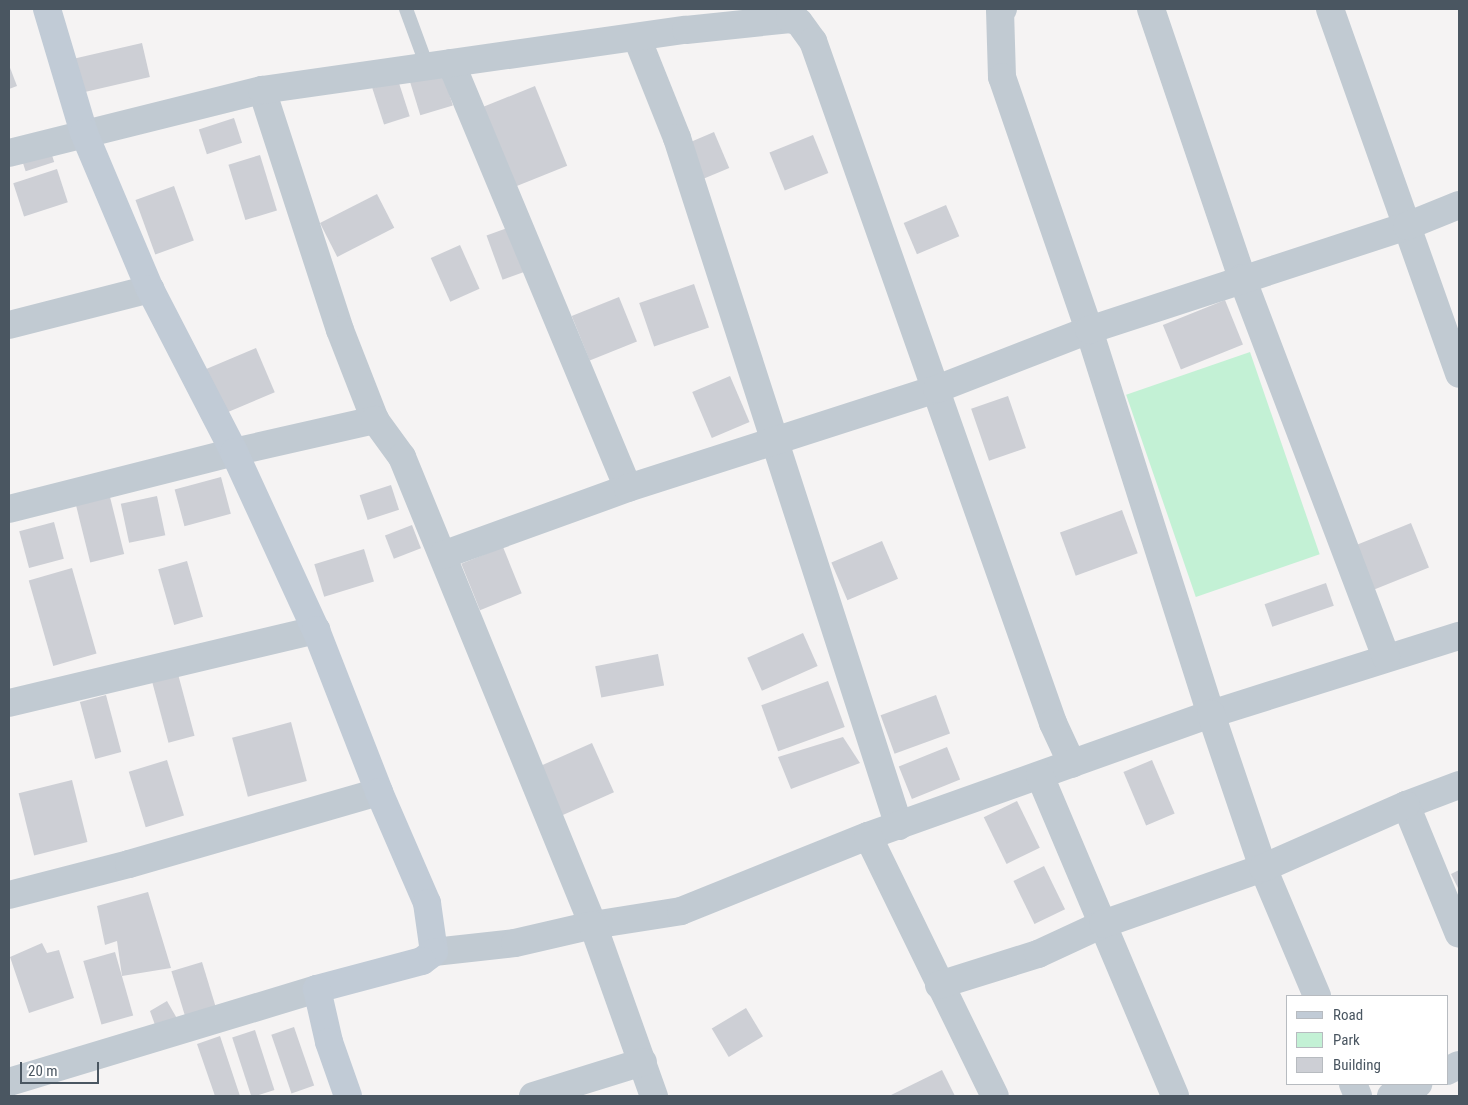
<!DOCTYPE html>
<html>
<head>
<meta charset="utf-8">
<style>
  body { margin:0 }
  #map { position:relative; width:1468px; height:1105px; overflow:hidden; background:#f5f3f3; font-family:"Roboto Condensed",sans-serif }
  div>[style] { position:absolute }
  .green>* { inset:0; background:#c3f1d5; transform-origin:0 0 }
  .building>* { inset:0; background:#cdcfd5; transform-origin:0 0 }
  .lane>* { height:14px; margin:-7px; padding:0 7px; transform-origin:7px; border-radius:7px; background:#c1cad2 }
  .street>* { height:28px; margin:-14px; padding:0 14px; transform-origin:14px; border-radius:14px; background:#c1cad2 }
  .secondary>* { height:28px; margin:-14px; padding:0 14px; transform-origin:14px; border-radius:14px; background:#c1cbd6 }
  span { translate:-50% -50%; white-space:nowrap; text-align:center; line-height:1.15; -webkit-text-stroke:4.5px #fff; paint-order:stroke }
  .frame { position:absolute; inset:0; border:10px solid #4a5661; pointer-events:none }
  .legend { position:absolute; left:1286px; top:995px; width:162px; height:90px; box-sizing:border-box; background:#fff; border:1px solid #b7bbc0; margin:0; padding:6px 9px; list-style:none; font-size:15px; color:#4a5661 }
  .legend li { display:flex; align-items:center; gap:10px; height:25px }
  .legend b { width:25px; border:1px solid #b7bbc0 }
  .scale { position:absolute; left:20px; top:1062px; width:79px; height:22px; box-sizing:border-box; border:2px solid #4a5661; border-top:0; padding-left:6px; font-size:15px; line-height:18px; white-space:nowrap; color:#4a5661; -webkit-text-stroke:4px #fff; paint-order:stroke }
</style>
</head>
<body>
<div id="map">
  <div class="green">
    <div style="left:1250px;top:352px;width:214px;height:131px;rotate:71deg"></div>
  </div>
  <div class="building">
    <div style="left:142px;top:43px;width:35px;height:69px;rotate:77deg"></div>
    <div style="clip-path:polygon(9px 65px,17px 86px,9px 89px)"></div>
    <div style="left:442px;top:70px;width:37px;height:34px;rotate:73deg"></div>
    <div style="left:398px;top:80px;width:38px;height:27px;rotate:72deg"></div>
    <div style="left:535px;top:86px;width:86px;height:61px;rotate:68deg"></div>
    <div style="left:234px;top:118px;width:26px;height:37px;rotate:72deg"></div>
    <div style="left:714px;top:132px;width:39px;height:28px;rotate:67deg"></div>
    <div style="left:813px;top:135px;width:41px;height:47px;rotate:68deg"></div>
    <div style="left:48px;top:143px;width:20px;height:30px;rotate:72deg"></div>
    <div style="left:260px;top:155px;width:58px;height:33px;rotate:73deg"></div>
    <div style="left:57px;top:169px;width:35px;height:46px;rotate:72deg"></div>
    <div style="left:174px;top:186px;width:58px;height:41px;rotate:70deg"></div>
    <div style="left:377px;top:194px;width:38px;height:64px;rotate:63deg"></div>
    <div style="left:946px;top:205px;width:34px;height:46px;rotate:67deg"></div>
    <div style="left:510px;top:227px;width:47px;height:25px;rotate:70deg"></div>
    <div style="left:460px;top:245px;width:48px;height:32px;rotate:66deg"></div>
    <div style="left:694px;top:284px;width:46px;height:58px;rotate:71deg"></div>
    <div style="left:619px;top:297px;width:48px;height:51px;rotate:68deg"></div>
    <div style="left:1225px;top:300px;width:48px;height:67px;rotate:68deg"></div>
    <div style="left:256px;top:348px;width:48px;height:54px;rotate:67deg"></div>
    <div style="left:730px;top:376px;width:50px;height:41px;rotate:67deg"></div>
    <div style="left:1008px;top:396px;width:55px;height:39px;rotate:71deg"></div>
    <div style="left:221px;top:477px;width:38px;height:48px;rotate:75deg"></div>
    <div style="left:391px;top:485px;width:26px;height:33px;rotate:72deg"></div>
    <div style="left:108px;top:489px;width:67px;height:35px;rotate:76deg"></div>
    <div style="left:157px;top:496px;width:40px;height:37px;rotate:78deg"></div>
    <div style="left:1122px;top:510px;width:46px;height:66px;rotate:70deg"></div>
    <div style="left:54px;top:522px;width:38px;height:36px;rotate:75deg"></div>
    <div style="left:1411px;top:523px;width:48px;height:63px;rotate:68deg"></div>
    <div style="left:412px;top:525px;width:25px;height:29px;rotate:69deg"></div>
    <div style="left:882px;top:541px;width:41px;height:55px;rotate:67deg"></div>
    <div style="left:503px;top:547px;width:50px;height:45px;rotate:68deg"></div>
    <div style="left:364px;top:549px;width:34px;height:52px;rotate:73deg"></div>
    <div style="left:187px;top:561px;width:58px;height:30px;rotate:74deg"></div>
    <div style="left:72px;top:568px;width:89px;height:45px;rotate:74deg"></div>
    <div style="left:1326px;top:583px;width:24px;height:65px;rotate:71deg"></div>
    <div style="left:803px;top:633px;width:36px;height:61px;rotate:66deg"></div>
    <div style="left:658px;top:654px;width:32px;height:64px;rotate:79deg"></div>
    <div style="left:178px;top:674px;width:64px;height:27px;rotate:75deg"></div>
    <div style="left:828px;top:681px;width:49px;height:71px;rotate:70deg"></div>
    <div style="left:106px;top:695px;width:59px;height:27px;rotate:75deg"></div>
    <div style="left:936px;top:695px;width:41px;height:59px;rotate:70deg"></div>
    <div style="left:291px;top:722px;width:61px;height:61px;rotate:75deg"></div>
    <div style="clip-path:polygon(843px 737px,860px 763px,791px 789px,778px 757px)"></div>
    <div style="left:592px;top:743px;width:54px;height:59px;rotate:66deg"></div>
    <div style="left:947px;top:747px;width:35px;height:52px;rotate:68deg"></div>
    <div style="left:167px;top:760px;width:58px;height:40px;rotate:73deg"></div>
    <div style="left:1152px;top:760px;width:58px;height:31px;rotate:67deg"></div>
    <div style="left:72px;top:780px;width:64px;height:55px;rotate:76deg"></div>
    <div style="left:1017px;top:801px;width:52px;height:37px;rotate:64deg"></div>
    <div style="left:1044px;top:866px;width:48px;height:34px;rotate:64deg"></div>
    <div style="clip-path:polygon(1459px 870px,1459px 890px,1451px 874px)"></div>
    <div style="clip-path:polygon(148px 892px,171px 968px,122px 976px,117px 941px,105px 945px,97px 906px)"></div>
    <div style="clip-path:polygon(42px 943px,47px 953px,59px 950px,74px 998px,29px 1013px,10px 957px)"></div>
    <div style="left:115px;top:952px;width:66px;height:33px;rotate:74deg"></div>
    <div style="left:202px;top:962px;width:59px;height:32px;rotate:73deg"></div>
    <div style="clip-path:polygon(167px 1001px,179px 1022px,159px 1036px,150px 1011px)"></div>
    <div style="left:746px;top:1008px;width:33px;height:40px;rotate:59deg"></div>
    <div style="left:294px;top:1027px;width:62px;height:24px;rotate:71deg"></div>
    <div style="left:255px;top:1030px;width:63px;height:24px;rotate:72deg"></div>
    <div style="clip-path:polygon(220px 1036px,240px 1096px,215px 1096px,197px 1044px)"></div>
    <div style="clip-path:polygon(942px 1070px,955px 1096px,889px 1096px)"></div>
  </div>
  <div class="lane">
    <div style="left:406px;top:9px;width:61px;rotate:69.8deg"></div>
  </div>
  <div class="street">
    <div style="left:1003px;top:9px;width:3px;rotate:162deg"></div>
    <div style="left:1000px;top:10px;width:67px;rotate:88.3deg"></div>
    <div style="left:1002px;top:77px;width:268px;rotate:71deg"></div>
    <div style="left:1089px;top:330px;width:403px;rotate:72.4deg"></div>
    <div style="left:1211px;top:714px;width:260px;rotate:-17.5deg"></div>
    <div style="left:1151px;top:9px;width:284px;rotate:71.3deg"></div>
    <div style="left:1242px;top:278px;width:406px;rotate:69.2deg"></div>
    <div style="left:1330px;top:9px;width:387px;rotate:70.5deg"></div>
    <div style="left:637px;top:38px;width:108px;rotate:68.2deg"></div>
    <div style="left:677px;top:138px;width:723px;rotate:72.12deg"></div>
    <div style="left:451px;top:63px;width:460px;rotate:67.4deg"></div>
    <div style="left:262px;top:90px;width:252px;rotate:72deg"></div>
    <div style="left:340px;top:330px;width:97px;rotate:68.7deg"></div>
    <div style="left:9px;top:153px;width:261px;rotate:-14deg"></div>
    <div style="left:262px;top:90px;width:428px;rotate:-8.1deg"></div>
    <div style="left:686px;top:30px;width:105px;rotate:-6deg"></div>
    <div style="left:790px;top:19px;width:9px;rotate:18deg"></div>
    <div style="left:799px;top:22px;width:24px;rotate:54deg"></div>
    <div style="left:813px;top:41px;width:723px;rotate:70.61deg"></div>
    <div style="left:1053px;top:723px;width:45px;rotate:65.1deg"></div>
    <div style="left:9px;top:325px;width:146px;rotate:-14.3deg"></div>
    <div style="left:9px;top:509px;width:232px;rotate:-14.2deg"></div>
    <div style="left:234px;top:452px;width:145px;rotate:-12.8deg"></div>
    <div style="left:375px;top:420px;width:46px;rotate:53.9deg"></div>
    <div style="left:402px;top:457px;width:505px;rotate:67.8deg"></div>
    <div style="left:593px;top:925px;width:89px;rotate:-9deg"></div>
    <div style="left:681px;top:911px;width:201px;rotate:-21.9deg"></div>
    <div style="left:868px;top:836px;width:364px;rotate:-19.6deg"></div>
    <div style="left:1211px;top:714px;width:163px;rotate:71.3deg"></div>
    <div style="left:1263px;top:868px;width:139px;rotate:67.1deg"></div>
    <div style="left:443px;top:555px;width:197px;rotate:-19.9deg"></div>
    <div style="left:628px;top:488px;width:324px;rotate:-17.8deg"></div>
    <div style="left:937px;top:389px;width:163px;rotate:-21.2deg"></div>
    <div style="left:1089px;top:330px;width:335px;rotate:-18.1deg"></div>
    <div style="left:1407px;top:226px;width:56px;rotate:-22deg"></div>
    <div style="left:9px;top:703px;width:316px;rotate:-13.4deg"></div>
    <div style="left:1040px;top:776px;width:347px;rotate:67.1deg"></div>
    <div style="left:1459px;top:785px;width:57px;rotate:159.3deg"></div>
    <div style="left:1406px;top:805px;width:139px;rotate:67.7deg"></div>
    <div style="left:868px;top:836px;width:289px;rotate:64deg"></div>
    <div style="left:9px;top:895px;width:124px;rotate:-14.5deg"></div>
    <div style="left:129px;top:864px;width:260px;rotate:-16.1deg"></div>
    <div style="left:434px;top:952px;width:81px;rotate:-6.3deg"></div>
    <div style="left:515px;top:943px;width:80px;rotate:-13deg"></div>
    <div style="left:593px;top:925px;width:182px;rotate:70.4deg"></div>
    <div style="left:939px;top:985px;width:104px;rotate:-17.4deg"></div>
    <div style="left:1038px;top:954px;width:72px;rotate:-24.8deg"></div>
    <div style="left:1103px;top:924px;width:170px;rotate:-19.3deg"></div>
    <div style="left:1263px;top:868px;width:156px;rotate:-23.8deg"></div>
    <div style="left:1447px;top:1071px;width:13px;rotate:-27deg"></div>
    <div style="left:9px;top:1082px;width:322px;rotate:-16.8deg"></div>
    <div style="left:1353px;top:1084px;width:13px;rotate:67deg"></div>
    <div style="left:533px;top:1096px;width:115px;rotate:-17.2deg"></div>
    <div style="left:1391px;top:1096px;width:30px;rotate:-24deg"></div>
  </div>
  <div class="secondary">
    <div style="left:47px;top:9px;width:129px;rotate:73.4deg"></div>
    <div style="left:84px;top:133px;width:169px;rotate:67.1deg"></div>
    <div style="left:150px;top:289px;width:183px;rotate:62.7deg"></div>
    <div style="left:234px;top:452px;width:196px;rotate:65.3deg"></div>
    <div style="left:316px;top:630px;width:174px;rotate:68.7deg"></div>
    <div style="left:379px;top:792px;width:121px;rotate:66.6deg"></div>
    <div style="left:427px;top:903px;width:49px;rotate:81.9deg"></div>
    <div style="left:434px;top:952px;width:15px;rotate:143deg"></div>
    <div style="left:422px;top:961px;width:109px;rotate:165.1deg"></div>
    <div style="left:317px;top:989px;width:54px;rotate:77.2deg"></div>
    <div style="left:329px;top:1042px;width:57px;rotate:70.6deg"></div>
  </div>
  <div class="frame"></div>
  <ul class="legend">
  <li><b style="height:6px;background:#c1cbd6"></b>Road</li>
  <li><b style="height:14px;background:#c3f1d5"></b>Park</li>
  <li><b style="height:14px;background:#cdcfd5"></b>Building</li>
  </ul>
  <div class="scale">20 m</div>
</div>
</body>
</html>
